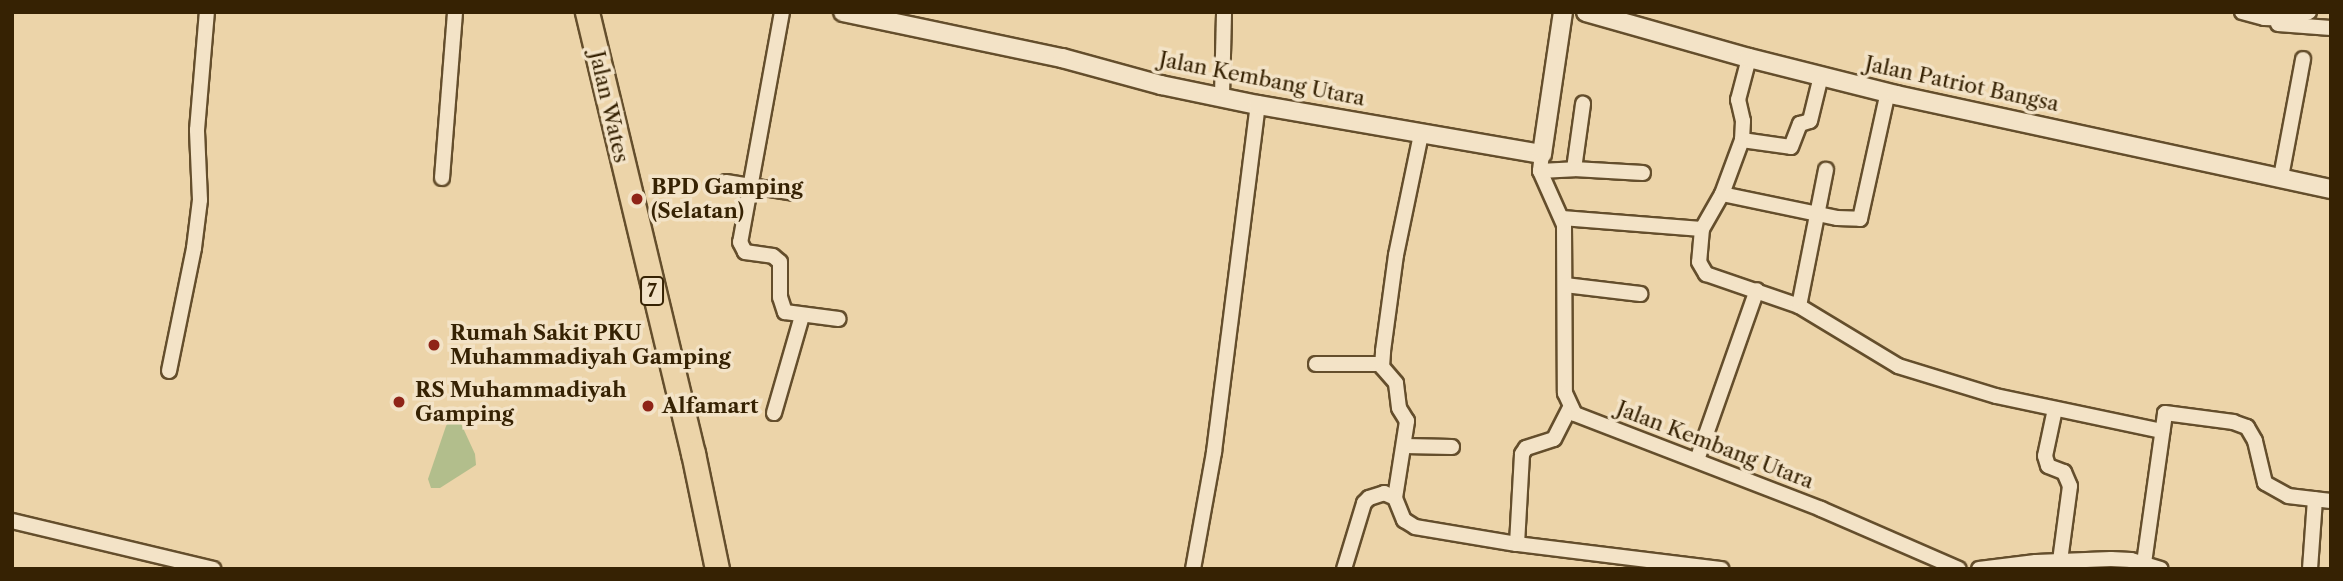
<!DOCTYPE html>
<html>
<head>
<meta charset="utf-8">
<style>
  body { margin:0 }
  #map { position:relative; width:2343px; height:581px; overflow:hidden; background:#ecd4a9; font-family:"Libre Caslon Text",serif }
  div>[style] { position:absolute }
  .green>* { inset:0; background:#b2be8c }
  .roads { filter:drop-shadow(2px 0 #644e2c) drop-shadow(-2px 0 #644e2c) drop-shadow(0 2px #644e2c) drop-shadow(0 -2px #644e2c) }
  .minor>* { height:14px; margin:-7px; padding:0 7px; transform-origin:7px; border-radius:7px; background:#f3e3c7 }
  .tertiary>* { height:18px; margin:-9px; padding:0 9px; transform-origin:9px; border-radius:9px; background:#f3e3c7 }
  .trunk>* { height:23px; margin:-11.5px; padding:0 11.5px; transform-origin:11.5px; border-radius:11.5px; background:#ecd4a9 }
  .dots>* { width:19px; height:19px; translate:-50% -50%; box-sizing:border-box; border:4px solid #f3e3c7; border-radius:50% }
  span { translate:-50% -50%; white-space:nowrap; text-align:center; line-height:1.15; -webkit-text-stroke:7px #f3e3c7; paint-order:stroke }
  .shield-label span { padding:2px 5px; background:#f3e3c7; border:2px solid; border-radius:5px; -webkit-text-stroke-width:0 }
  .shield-label { font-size:19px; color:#362203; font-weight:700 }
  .street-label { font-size:21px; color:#362203 }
  .poi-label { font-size:21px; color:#362203; font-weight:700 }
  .left { translate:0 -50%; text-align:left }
  .frame { position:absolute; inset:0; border:14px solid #362203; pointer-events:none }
</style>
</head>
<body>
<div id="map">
  <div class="green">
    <div style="clip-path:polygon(458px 417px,475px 454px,476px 465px,440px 488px,431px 488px,428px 479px,446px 426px,451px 418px)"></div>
  </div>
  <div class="roads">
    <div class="minor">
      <div style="left:782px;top:12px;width:234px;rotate:100.3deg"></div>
      <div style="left:740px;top:242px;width:11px;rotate:63deg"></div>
      <div style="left:745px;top:252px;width:28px;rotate:8deg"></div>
      <div style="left:773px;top:256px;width:9px;rotate:41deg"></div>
      <div style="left:780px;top:262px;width:35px;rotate:90deg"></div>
      <div style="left:780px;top:297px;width:16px;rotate:72deg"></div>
      <div style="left:785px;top:312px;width:54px;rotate:7.4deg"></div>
      <div style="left:2242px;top:12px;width:23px;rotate:15deg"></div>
      <div style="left:2264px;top:18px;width:25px;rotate:2deg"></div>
      <div style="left:2289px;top:19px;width:21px;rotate:-19deg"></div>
      <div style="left:2278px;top:24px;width:53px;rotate:4.3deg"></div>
      <div style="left:1222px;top:96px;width:84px;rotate:-88.6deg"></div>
      <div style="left:1742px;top:140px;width:49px;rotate:8.1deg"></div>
      <div style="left:1791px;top:147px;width:25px;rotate:-69deg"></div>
      <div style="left:1800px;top:124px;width:10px;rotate:-17deg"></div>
      <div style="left:1810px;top:121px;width:46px;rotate:-76.3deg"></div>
      <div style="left:1542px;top:154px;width:17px;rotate:97deg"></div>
      <div style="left:1540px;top:171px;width:59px;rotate:66deg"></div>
      <div style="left:1564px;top:225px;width:168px;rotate:89.7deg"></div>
      <div style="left:1565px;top:393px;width:23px;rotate:65deg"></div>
      <div style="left:1575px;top:414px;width:264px;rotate:21.1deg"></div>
      <div style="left:1821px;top:509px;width:150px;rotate:23.5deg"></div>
      <div style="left:1574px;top:169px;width:66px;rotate:-82.1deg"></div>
      <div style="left:1540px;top:171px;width:34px;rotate:-3deg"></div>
      <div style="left:1574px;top:169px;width:69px;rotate:3.3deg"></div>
      <div style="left:2281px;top:177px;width:120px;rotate:-79.4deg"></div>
      <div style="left:442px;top:178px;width:167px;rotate:-85.5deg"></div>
      <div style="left:726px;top:182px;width:70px;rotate:9.1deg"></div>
      <div style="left:1722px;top:194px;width:117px;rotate:11.8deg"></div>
      <div style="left:1837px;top:218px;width:23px;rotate:2deg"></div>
      <div style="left:1860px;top:219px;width:130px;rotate:-77.6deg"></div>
      <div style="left:1562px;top:218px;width:140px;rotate:4.5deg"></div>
      <div style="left:1702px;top:229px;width:33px;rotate:95deg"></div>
      <div style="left:1699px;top:262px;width:14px;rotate:60deg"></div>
      <div style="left:1706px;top:274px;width:98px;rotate:19deg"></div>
      <div style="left:1799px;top:306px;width:116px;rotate:31.2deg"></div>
      <div style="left:1898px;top:366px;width:102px;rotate:17deg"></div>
      <div style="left:1996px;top:396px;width:170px;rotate:11.9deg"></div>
      <div style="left:1702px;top:229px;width:40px;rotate:-60.3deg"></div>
      <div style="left:1722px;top:194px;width:58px;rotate:-69.7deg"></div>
      <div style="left:1742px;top:140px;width:19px;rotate:-87deg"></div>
      <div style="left:1743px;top:121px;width:22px;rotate:-103deg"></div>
      <div style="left:1738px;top:100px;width:43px;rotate:-75.3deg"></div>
      <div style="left:1565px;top:285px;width:76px;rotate:6.8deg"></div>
      <div style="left:1799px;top:306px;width:139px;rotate:-78.8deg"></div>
      <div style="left:1316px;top:364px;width:66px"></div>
      <div style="left:169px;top:371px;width:126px;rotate:-78.5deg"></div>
      <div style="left:194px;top:248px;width:48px;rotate:-82.9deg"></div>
      <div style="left:200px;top:200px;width:70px;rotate:-92.5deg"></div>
      <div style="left:197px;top:130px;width:118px;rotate:-85.2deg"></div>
      <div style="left:2055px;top:409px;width:48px;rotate:102deg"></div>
      <div style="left:2045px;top:456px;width:10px;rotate:73deg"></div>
      <div style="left:2048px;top:466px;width:17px;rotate:21deg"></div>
      <div style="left:2064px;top:472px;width:15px;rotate:67deg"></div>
      <div style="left:2070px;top:486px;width:76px;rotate:97.6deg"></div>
      <div style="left:774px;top:413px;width:101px;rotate:-73.9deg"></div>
      <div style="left:1405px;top:446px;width:47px;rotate:1.2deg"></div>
      <div style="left:1697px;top:460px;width:180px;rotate:-70.6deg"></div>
      <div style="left:1395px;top:498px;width:78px;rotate:-81.1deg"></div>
      <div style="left:1407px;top:421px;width:15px;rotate:-122deg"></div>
      <div style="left:1399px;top:408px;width:25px;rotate:-97deg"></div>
      <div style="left:1396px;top:383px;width:21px;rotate:-131deg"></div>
      <div style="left:1382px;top:367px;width:16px;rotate:-86deg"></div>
      <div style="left:1383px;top:351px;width:97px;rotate:-82.3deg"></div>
      <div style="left:1396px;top:255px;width:124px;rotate:-78.3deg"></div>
      <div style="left:12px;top:521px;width:207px;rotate:13.4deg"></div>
      <div style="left:1517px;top:544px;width:90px;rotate:-86.8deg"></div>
      <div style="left:1522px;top:454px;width:7px;rotate:-56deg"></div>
      <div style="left:1526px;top:448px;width:29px;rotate:-18deg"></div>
      <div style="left:1554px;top:439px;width:35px;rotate:-63deg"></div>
      <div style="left:2144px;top:563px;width:151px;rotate:-82deg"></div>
      <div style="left:2165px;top:413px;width:69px;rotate:7.5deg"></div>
      <div style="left:2233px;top:422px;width:15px;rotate:20deg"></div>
      <div style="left:2247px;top:427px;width:16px;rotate:60deg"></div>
      <div style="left:2255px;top:441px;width:43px;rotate:76.6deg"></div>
      <div style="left:2265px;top:483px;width:26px;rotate:29deg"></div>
      <div style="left:2288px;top:496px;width:43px;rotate:6.6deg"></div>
      <div style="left:1193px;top:569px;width:119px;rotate:-79.8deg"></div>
      <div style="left:1214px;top:452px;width:350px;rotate:-82.8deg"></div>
      <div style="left:1344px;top:569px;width:69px;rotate:-73.1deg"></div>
      <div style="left:1364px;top:503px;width:7px;rotate:-45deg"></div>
      <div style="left:1369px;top:498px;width:16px;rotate:-18deg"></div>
      <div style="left:1384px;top:493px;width:12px;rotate:24deg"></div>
      <div style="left:1395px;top:498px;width:24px;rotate:68deg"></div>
      <div style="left:1404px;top:520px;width:13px;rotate:32deg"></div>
      <div style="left:1415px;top:527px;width:103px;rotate:9.5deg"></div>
      <div style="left:1517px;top:544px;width:206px;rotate:7deg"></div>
      <div style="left:1979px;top:569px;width:57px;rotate:-7deg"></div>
      <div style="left:2036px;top:562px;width:75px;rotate:-2.3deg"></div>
      <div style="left:2111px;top:559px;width:20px;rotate:3deg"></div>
      <div style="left:2131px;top:560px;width:31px;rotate:17deg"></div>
      <div style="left:2310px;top:569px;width:70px;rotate:-85.9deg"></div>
    </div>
    <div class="tertiary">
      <div style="left:843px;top:12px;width:224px;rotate:11.9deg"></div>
      <div style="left:1062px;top:58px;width:103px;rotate:15.3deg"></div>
      <div style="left:1161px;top:85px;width:99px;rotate:11.7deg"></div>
      <div style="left:1258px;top:105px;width:288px;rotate:9.8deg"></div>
      <div style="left:1542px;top:154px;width:144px;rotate:-81.6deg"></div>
      <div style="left:1586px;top:12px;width:169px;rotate:15.8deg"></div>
      <div style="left:1749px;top:58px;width:152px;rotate:14.1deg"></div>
      <div style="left:1896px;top:95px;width:445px;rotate:12.2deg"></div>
    </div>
    <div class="trunk">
      <div style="left:587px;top:12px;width:454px;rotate:76.5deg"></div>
      <div style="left:693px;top:453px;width:118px;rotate:78.3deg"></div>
    </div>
  </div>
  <div class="dots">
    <div style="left:637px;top:199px;background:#8f2418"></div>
    <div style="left:434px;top:345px;background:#8f2418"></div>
    <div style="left:399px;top:402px;background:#8f2418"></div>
    <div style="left:648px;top:406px;background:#8f2418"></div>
  </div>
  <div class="shield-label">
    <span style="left:652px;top:291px">7</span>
  </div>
  <div class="street-label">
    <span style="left:1262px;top:79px;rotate:11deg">Jalan Kembang Utara</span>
    <span style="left:1962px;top:84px;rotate:12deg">Jalan Patriot Bangsa</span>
    <span style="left:609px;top:107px;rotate:77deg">Jalan Wates</span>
    <span style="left:1715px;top:445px;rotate:21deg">Jalan Kembang Utara</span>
  </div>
  <div class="poi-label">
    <span class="left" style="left:651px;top:199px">BPD Gamping<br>(Selatan)</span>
    <span class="left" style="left:450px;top:345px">Rumah Sakit PKU<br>Muhammadiyah Gamping</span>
    <span class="left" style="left:415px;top:402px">RS Muhammadiyah<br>Gamping</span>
    <span class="left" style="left:662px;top:406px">Alfamart</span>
  </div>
  <div class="frame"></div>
</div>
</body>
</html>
